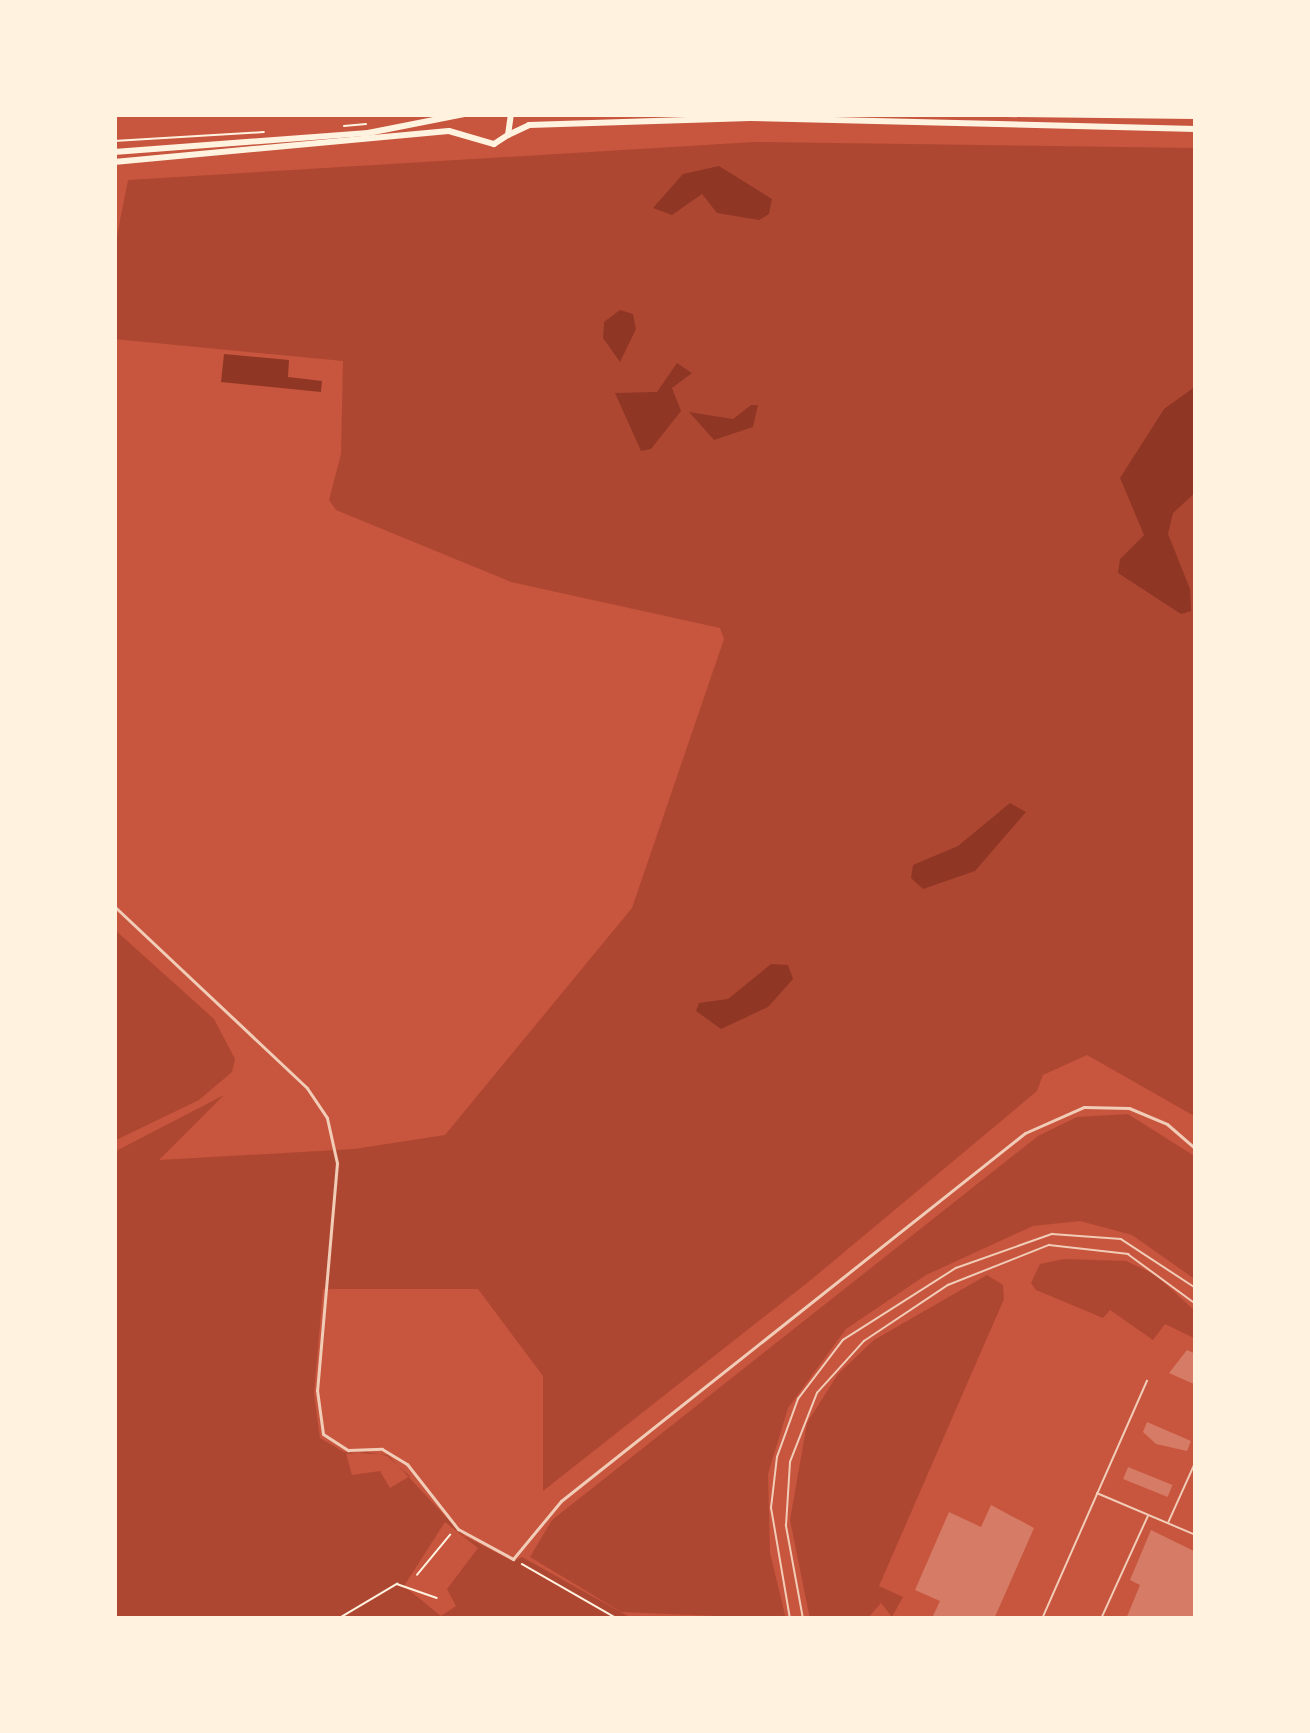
<!DOCTYPE html>
<html>
<head>
<meta charset="utf-8">
<style>
  body { margin:0 }
  #map { position:relative; width:1310px; height:1733px; overflow:hidden; background:#c8553d; font-family:Cabin,sans-serif }
  div>[style] { position:absolute }
  .green>* { inset:0; background:#ae4732 }
  .water>* { inset:0; background:#8f3625 }
  .building>* { inset:0; background:#d67c66; transform-origin:0 0 }
  .path>* { height:1.5px; margin:-0.75px; padding:0 0.75px; transform-origin:0.75px; border-radius:0.75px; background:#fff3e0 }
  .service>* { height:1.5px; margin:-0.75px; padding:0 0.75px; transform-origin:0.75px; border-radius:0.75px; background:#f1ccb7 }
  .minor>* { height:3px; margin:-1.5px; padding:0 1.5px; transform-origin:1.5px; border-radius:1.5px; background:#f1ccb7 }
  .primary>* { height:6px; margin:-3px; padding:0 3px; transform-origin:3px; border-radius:3px; background:#fff3e0 }
  span { translate:-50% -50%; white-space:nowrap; text-align:center; line-height:1.15; -webkit-text-stroke:12px #fff3e0; paint-order:stroke }
  .frame { position:absolute; inset:0; border:117px solid #fff3e0; pointer-events:none }
</style>
</head>
<body>
<div id="map">
  <div class="green">
    <div style="clip-path:polygon(evenodd,754px 142px,1196px 148px,1196px 1117px,1087px 1055px,1043px 1075px,1037px 1091px,812px 1279px,543px 1491px,543px 1376px,478px 1289px,323px 1289px,314px 1394px,320px 1438px,344px 1452px,388px 1455px,464px 1536px,513px 1561px,522px 1557px,633px 1619px,114px 1619px,114px 1152px,224px 1095px,159px 1160px,354px 1149px,445px 1135px,632px 908px,724px 639px,720px 628px,511px 582px,336px 510px,329px 500px,341px 454px,343px 361px,114px 339px,114px 251px,128px 180px,754px 142px,367px 1452px,387px 1456px,410px 1476px,390px 1488px,380px 1471px,352px 1475px,346px 1454px,367px 1452px,754px 142px,445px 1522px,478px 1548px,447px 1589px,456px 1606px,441px 1616px,404px 1586px,445px 1522px)"></div>
    <div style="clip-path:polygon(114px 929px,214px 1019px,235px 1059px,232px 1072px,199px 1100px,114px 1141px)"></div>
    <div style="clip-path:polygon(1128px 1114px,1196px 1157px,1196px 1280px,1132px 1235px,1080px 1221px,1033px 1226px,926px 1275px,846px 1329px,788px 1408px,768px 1474px,770px 1553px,786px 1619px,621px 1612px,530px 1557px,552px 1520px,1038px 1136px,1077px 1117px)"></div>
    <div style="clip-path:polygon(1064px 1259px,1126px 1261px,1156px 1275px,1196px 1312px,1196px 1339px,1165px 1324px,1153px 1340px,1110px 1310px,1103px 1318px,1036px 1290px,1031px 1283px,1040px 1264px)"></div>
    <div style="clip-path:polygon(987px 1275px,1003px 1285px,1004px 1299px,879px 1586px,903px 1597px,892px 1617px,881px 1603px,867px 1619px,810px 1619px,790px 1520px,807px 1423px,838px 1374px,874px 1340px)"></div>
  </div>
  <div class="water">
    <div style="clip-path:polygon(719px 166px,772px 199px,769px 214px,759px 220px,717px 213px,702px 194px,672px 215px,653px 208px,683px 174px)"></div>
    <div style="clip-path:polygon(620px 310px,633px 314px,636px 329px,620px 362px,603px 338px,604px 322px)"></div>
    <div style="clip-path:polygon(224px 354px,289px 360px,288px 377px,322px 381px,321px 392px,221px 382px)"></div>
    <div style="clip-path:polygon(677px 363px,692px 373px,672px 388px,681px 411px,651px 449px,641px 451px,615px 393px,657px 392px)"></div>
    <div style="clip-path:polygon(1196px 386px,1196px 492px,1173px 513px,1168px 534px,1190px 589px,1191px 611px,1181px 614px,1118px 573px,1120px 559px,1144px 535px,1120px 478px,1164px 409px)"></div>
    <div style="clip-path:polygon(751px 405px,758px 405px,753px 427px,714px 440px,689px 412px,733px 419px)"></div>
    <div style="clip-path:polygon(1010px 803px,1026px 812px,975px 871px,923px 889px,911px 878px,913px 865px,958px 846px)"></div>
    <div style="clip-path:polygon(771px 964px,788px 965px,793px 979px,768px 1007px,721px 1029px,696px 1011px,699px 1003px,728px 999px)"></div>
  </div>
  <div class="building">
    <div style="clip-path:polygon(1187px 1350px,1196px 1354px,1196px 1385px,1169px 1373px)"></div>
    <div style="clip-path:polygon(1147px 1422px,1191px 1441px,1187px 1451px,1156px 1444px,1143px 1432px)"></div>
    <div style="left:1128px;top:1467px;width:48px;height:13px;rotate:22deg"></div>
    <div style="clip-path:polygon(991px 1505px,1034px 1528px,994px 1619px,933px 1616px,940px 1601px,915px 1590px,949px 1512px,981px 1527px)"></div>
    <div style="clip-path:polygon(1151px 1530px,1196px 1552px,1196px 1619px,1126px 1619px,1140px 1585px,1130px 1580px)"></div>
  </div>
  <div class="path">
    <div style="left:344px;top:126px;width:22px;rotate:-5deg"></div>
    <div style="left:114px;top:141px;width:150px;rotate:-3.4deg"></div>
    <div style="left:522px;top:1564px;width:111px;rotate:29.8deg"></div>
    <div style="left:417px;top:1575px;width:52px;rotate:-50.5deg"></div>
    <div style="left:338px;top:1619px;width:69px;rotate:-30.7deg"></div>
    <div style="left:397px;top:1584px;width:42px;rotate:19.3deg"></div>
  </div>
  <div class="service">
    <div style="left:1097px;top:1493px;width:108px;rotate:23deg"></div>
    <div style="left:1168px;top:1523px;width:68px;rotate:-65.7deg"></div>
    <div style="left:790px;top:1619px;width:113px;rotate:-99.7deg"></div>
    <div style="left:771px;top:1508px;width:51px;rotate:-83.3deg"></div>
    <div style="left:777px;top:1457px;width:62px;rotate:-70.1deg"></div>
    <div style="left:798px;top:1399px;width:74px;rotate:-52.7deg"></div>
    <div style="left:843px;top:1340px;width:134px;rotate:-32.5deg"></div>
    <div style="left:956px;top:1268px;width:102px;rotate:-19.5deg"></div>
    <div style="left:1052px;top:1234px;width:69px;rotate:4.1deg"></div>
    <div style="left:1121px;top:1239px;width:90px;rotate:33.2deg"></div>
    <div style="left:803px;top:1619px;width:95px;rotate:-100.4deg"></div>
    <div style="left:786px;top:1526px;width:64px;rotate:-86.4deg"></div>
    <div style="left:790px;top:1462px;width:74px;rotate:-68.6deg"></div>
    <div style="left:817px;top:1393px;width:70px;rotate:-47.9deg"></div>
    <div style="left:864px;top:1341px;width:101px;rotate:-33.7deg"></div>
    <div style="left:948px;top:1285px;width:109px;rotate:-21.6deg"></div>
    <div style="left:1049px;top:1245px;width:80px;rotate:6.5deg"></div>
    <div style="left:1128px;top:1254px;width:84px;rotate:36.3deg"></div>
    <div style="left:1042px;top:1619px;width:260px;rotate:-66.2deg"></div>
    <div style="left:1101px;top:1619px;width:113px;rotate:-65.5deg"></div>
  </div>
  <div class="minor">
    <div style="left:114px;top:906px;width:265px;rotate:43.3deg"></div>
    <div style="left:307px;top:1088px;width:36px;rotate:56deg"></div>
    <div style="left:327px;top:1118px;width:46px;rotate:77.5deg"></div>
    <div style="left:337px;top:1163px;width:228px;rotate:95deg"></div>
    <div style="left:317px;top:1390px;width:44px;rotate:82.2deg"></div>
    <div style="left:323px;top:1434px;width:30px;rotate:33deg"></div>
    <div style="left:348px;top:1450px;width:34px;rotate:-2deg"></div>
    <div style="left:382px;top:1449px;width:29px;rotate:31deg"></div>
    <div style="left:407px;top:1464px;width:83px;rotate:51.9deg"></div>
    <div style="left:458px;top:1529px;width:63px;rotate:28.6deg"></div>
    <div style="left:513px;top:1559px;width:75px;rotate:-50.4deg"></div>
    <div style="left:561px;top:1501px;width:592px;rotate:-38.42deg"></div>
    <div style="left:1025px;top:1133px;width:64px;rotate:-23.8deg"></div>
    <div style="left:1084px;top:1107px;width:45px;rotate:1.3deg"></div>
    <div style="left:1129px;top:1108px;width:41px;rotate:22.8deg"></div>
    <div style="left:1167px;top:1124px;width:38px;rotate:41deg"></div>
  </div>
  <div class="primary">
    <div style="left:519px;top:114px;width:94px"></div>
    <div style="left:1006px;top:114px;width:190px;rotate:0.6deg"></div>
    <div style="left:508px;top:135px;width:23px;rotate:-25deg"></div>
    <div style="left:529px;top:125px;width:221px;rotate:-1.8deg"></div>
    <div style="left:750px;top:118px;width:446px;rotate:1.4deg"></div>
    <div style="left:114px;top:152px;width:255px;rotate:-4.3deg"></div>
    <div style="left:368px;top:133px;width:98px;rotate:-11.2deg"></div>
    <div style="left:114px;top:162px;width:336px;rotate:-5.3deg"></div>
    <div style="left:449px;top:131px;width:47px;rotate:16.1deg"></div>
    <div style="left:494px;top:144px;width:17px;rotate:-33deg"></div>
    <div style="left:508px;top:135px;width:21px;rotate:-82deg"></div>
  </div>
  <div class="frame"></div>
</div>
</body>
</html>
